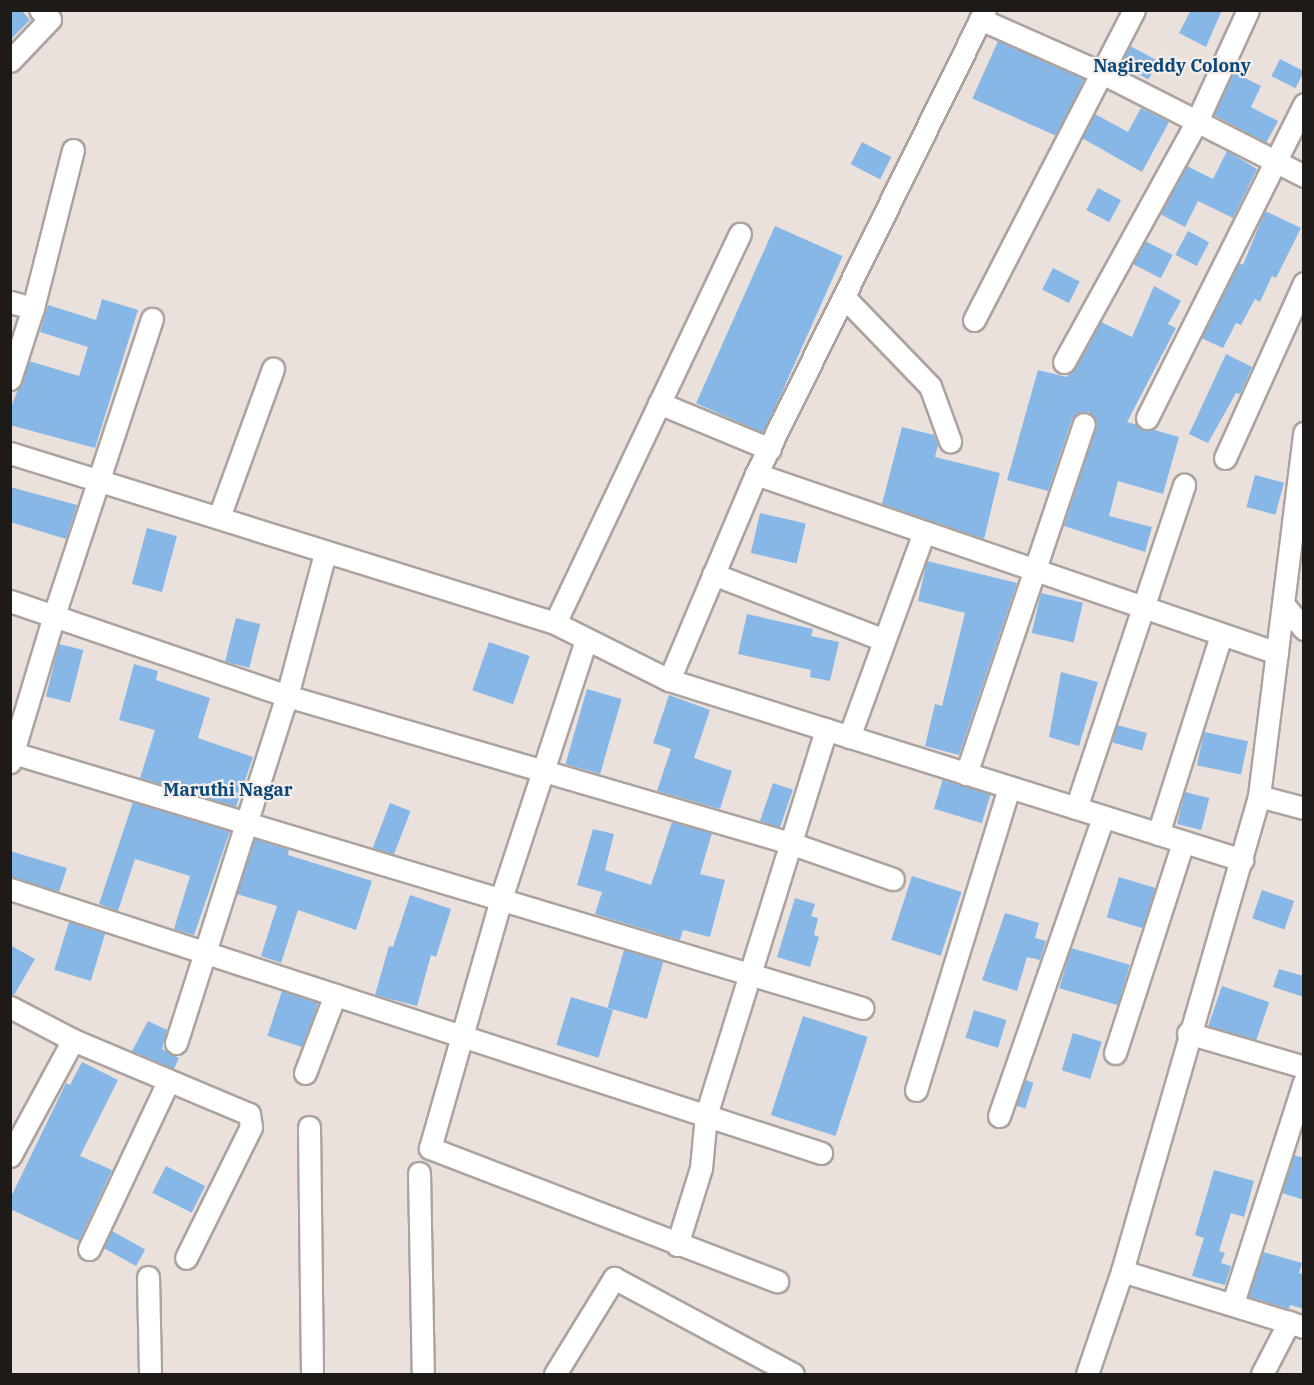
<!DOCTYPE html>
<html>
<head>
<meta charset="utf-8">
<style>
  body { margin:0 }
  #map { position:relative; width:1314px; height:1385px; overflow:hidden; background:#eae1dc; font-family:"IBM Plex Serif",serif }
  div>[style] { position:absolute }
  .building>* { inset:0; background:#87b7e6; transform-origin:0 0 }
  .roads { filter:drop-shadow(2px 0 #aca39f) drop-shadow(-2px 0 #aca39f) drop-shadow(0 2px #aca39f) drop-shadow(0 -2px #aca39f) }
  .street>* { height:21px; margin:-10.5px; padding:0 10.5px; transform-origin:10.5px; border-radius:10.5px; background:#fff }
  span { translate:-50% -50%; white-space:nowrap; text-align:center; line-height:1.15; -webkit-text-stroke:4.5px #f7eeea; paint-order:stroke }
  .neighbourhood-label { font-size:18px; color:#094878; font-weight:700 }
  .frame { position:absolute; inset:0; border:12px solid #1d1a18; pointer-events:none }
</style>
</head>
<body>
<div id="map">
  <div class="building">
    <div style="clip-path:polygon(10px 10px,21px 10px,30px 20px,10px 40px)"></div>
    <div style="clip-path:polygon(1191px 10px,1222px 10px,1206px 47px,1179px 33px)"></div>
    <div style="left:998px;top:41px;width:94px;height:63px;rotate:24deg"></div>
    <div style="left:1130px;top:46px;width:32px;height:21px;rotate:28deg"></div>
    <div style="left:1280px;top:59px;width:27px;height:19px;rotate:27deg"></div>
    <div style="clip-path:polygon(1233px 72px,1261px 86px,1251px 107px,1278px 121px,1266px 143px,1214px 115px)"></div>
    <div style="clip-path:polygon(1141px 108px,1169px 122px,1142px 172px,1082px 138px,1095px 114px,1128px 132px)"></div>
    <div style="left:862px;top:142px;width:33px;height:25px;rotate:27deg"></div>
    <div style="clip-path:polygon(1227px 151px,1257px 169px,1233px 218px,1198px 201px,1185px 227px,1160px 214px,1187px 166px,1213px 179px)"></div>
    <div style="left:1098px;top:188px;width:26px;height:25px;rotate:28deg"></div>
    <div style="clip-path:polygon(1265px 211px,1301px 228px,1276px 278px,1272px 276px,1260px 302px,1255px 299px,1241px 325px,1236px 323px,1223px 348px,1201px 338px,1239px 263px,1243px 265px)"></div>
    <div style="left:775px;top:226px;width:74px;height:194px;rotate:24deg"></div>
    <div style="left:1188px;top:231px;width:24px;height:27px;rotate:28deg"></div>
    <div style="left:1145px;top:241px;width:31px;height:26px;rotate:27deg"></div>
    <div style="left:1053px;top:268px;width:30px;height:24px;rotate:27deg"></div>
    <div style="clip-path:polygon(1154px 286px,1181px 301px,1168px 324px,1176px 328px,1127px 422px,1179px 437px,1163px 494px,1118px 481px,1109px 516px,1152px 527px,1145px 552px,1064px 526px,1096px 428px,1096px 421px,1089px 412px,1081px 412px,1072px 419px,1048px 491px,1007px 480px,1038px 370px,1067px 377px,1101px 322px,1132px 337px)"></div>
    <div style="clip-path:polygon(102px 299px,138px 310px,95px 448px,10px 425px,10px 410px,29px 361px,79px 376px,88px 347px,40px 332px,48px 305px,96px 320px)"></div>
    <div style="clip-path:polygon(1226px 354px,1252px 367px,1240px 394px,1236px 393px,1208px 443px,1189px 434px)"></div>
    <div style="clip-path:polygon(902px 427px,934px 435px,938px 445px,935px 457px,1000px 473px,984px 539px,882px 504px)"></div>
    <div style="left:1255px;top:475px;width:30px;height:33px;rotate:15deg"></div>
    <div style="clip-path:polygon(10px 487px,77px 505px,66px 539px,10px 522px)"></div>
    <div style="left:760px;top:513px;width:47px;height:41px;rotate:13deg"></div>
    <div style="left:147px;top:528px;width:31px;height:58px;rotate:15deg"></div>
    <div style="clip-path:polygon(927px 561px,1017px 583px,959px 755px,925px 746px,935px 704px,942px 706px,965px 613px,918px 601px)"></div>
    <div style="left:1041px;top:593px;width:43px;height:41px;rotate:13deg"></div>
    <div style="clip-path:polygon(747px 614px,813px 629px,811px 636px,839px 642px,830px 681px,810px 677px,811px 670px,738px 654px)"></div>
    <div style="left:236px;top:618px;width:25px;height:45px;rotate:14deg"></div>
    <div style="left:489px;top:642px;width:43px;height:51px;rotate:19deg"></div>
    <div style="left:59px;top:644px;width:25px;height:54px;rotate:14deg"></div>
    <div style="clip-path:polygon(134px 664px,158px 671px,156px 680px,210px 698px,198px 738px,253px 757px,236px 807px,140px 778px,155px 730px,119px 720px)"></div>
    <div style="clip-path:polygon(1061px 672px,1098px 682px,1079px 746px,1049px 737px)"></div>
    <div style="left:587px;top:689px;width:36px;height:78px;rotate:16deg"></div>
    <div style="clip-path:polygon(669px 695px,710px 710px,694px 758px,732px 771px,720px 809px,657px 791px,671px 749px,653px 743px)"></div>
    <div style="left:1117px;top:725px;width:31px;height:18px;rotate:15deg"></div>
    <div style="left:1204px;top:732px;width:45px;height:34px;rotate:12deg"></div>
    <div style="left:943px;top:779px;width:50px;height:31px;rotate:17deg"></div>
    <div style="left:773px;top:783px;width:21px;height:40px;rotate:19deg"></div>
    <div style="left:1185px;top:792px;width:25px;height:33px;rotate:14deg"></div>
    <div style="clip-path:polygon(133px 802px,230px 831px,194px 935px,174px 929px,190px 876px,135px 859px,118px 911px,99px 904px)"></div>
    <div style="left:390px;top:803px;width:22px;height:48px;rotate:21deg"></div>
    <div style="clip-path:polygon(672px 822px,712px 833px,700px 874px,725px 880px,710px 937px,683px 930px,680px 940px,595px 914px,602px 892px,577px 885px,593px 829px,614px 834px,605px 870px,651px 885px)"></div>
    <div style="clip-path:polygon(255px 839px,289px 850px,288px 855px,372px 881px,356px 930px,298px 910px,281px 963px,261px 956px,277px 906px,237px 894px)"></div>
    <div style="clip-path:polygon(10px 851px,67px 868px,59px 892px,10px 877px)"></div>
    <div style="left:912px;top:876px;width:52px;height:67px;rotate:18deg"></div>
    <div style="left:1119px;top:877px;width:38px;height:42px;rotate:17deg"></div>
    <div style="left:1262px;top:890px;width:34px;height:30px;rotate:19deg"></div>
    <div style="clip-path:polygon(410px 895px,451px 909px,436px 957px,431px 955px,417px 1006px,375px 995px,389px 946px,393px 947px)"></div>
    <div style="clip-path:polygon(795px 898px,815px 904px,811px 916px,818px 918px,814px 935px,819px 937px,810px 967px,777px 957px)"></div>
    <div style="clip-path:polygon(1005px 913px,1039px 923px,1035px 938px,1046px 941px,1040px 960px,1027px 957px,1017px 991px,982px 980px)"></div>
    <div style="left:69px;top:922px;width:38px;height:50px;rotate:17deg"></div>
    <div style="clip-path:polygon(10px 945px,35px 959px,14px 995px,10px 994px)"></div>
    <div style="left:1071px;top:948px;width:61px;height:42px;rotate:16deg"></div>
    <div style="left:624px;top:950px;width:41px;height:60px;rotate:16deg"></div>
    <div style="clip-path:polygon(1279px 969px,1304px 976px,1304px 997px,1273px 987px)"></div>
    <div style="left:1222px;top:986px;width:50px;height:42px;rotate:19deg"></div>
    <div style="left:282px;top:991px;width:38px;height:47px;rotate:18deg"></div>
    <div style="left:571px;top:997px;width:44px;height:50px;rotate:17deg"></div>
    <div style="left:974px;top:1010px;width:34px;height:29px;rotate:17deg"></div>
    <div style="left:803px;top:1016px;width:68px;height:104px;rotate:18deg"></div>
    <div style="clip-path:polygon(148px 1021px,167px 1030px,162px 1049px,179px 1058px,174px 1069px,132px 1051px)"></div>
    <div style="left:1073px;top:1033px;width:30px;height:39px;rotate:17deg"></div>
    <div style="clip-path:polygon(82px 1062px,118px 1080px,80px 1156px,112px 1170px,79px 1241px,10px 1209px,10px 1199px,66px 1083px,70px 1085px)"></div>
    <div style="left:1025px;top:1080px;width:9px;height:27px;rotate:18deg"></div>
    <div style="clip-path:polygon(1294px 1155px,1304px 1158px,1304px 1200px,1282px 1193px)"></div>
    <div style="left:166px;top:1166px;width:44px;height:30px;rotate:27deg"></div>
    <div style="clip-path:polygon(1214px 1170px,1254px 1181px,1244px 1217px,1231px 1213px,1219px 1251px,1225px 1253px,1221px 1263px,1231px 1266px,1225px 1285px,1192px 1276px,1204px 1238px,1195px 1235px)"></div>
    <div style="left:112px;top:1231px;width:38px;height:19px;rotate:29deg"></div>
    <div style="clip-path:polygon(1263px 1252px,1302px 1263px,1299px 1273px,1304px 1274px,1304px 1309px,1290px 1305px,1289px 1309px,1248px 1297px)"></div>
  </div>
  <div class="roads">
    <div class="street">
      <div style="left:980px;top:19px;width:136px;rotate:23.9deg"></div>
      <div style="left:1104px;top:74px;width:225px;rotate:27deg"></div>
      <div style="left:10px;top:61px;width:58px;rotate:-46.4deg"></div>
      <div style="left:50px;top:19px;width:13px;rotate:-138deg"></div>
      <div style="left:844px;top:297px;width:124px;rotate:46deg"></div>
      <div style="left:930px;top:386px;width:59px;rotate:70deg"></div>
      <div style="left:10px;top:302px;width:24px;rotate:15deg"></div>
      <div style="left:974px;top:320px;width:349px;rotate:-62.7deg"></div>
      <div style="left:1064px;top:362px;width:275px;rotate:-61.1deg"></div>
      <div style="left:1197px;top:121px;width:122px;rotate:-65.3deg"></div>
      <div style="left:10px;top:379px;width:75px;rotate:-72.1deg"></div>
      <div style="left:33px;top:308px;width:163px;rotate:-75.8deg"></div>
      <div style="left:659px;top:403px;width:120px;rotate:22.5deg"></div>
      <div style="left:1147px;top:418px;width:351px;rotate:-63.4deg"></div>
      <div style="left:10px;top:453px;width:571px;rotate:17.32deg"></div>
      <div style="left:555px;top:623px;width:127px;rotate:26.6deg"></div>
      <div style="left:669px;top:680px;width:601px;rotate:17.44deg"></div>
      <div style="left:1225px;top:458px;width:192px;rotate:-65.7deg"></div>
      <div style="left:756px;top:474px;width:551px;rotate:18.96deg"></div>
      <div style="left:219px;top:517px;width:158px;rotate:-70deg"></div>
      <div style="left:713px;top:574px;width:183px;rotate:21.1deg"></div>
      <div style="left:10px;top:601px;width:293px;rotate:18.9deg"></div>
      <div style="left:287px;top:696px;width:524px;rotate:16.29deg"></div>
      <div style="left:790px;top:843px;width:109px;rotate:19.3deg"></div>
      <div style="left:1283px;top:604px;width:33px;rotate:50deg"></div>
      <div style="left:555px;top:623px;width:431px;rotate:-64.6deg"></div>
      <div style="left:586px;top:640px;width:273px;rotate:108.2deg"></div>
      <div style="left:501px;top:899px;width:259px;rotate:105.9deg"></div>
      <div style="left:430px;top:1148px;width:372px;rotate:21deg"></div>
      <div style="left:669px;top:680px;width:224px;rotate:-67.1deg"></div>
      <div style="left:756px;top:474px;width:517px;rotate:-63.73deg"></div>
      <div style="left:849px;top:737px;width:218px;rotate:-69.9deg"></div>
      <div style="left:10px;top:752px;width:890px;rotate:16.72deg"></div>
      <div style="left:10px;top:762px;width:153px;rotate:-73.3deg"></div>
      <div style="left:54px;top:615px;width:312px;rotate:-71.7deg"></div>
      <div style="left:966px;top:774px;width:369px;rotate:-71.4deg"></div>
      <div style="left:1259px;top:796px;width:47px;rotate:14.9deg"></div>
      <div style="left:1076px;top:808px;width:341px;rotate:-71.5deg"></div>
      <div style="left:1158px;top:834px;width:209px;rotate:-72.4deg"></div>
      <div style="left:10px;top:889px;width:853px;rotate:18.03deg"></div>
      <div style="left:10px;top:1007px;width:71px;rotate:27.6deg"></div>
      <div style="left:73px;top:1040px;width:191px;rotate:22.8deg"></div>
      <div style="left:249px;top:1114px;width:13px;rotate:81deg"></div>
      <div style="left:251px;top:1127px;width:146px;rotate:116.4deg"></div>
      <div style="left:1188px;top:1033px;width:121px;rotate:16.3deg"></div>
      <div style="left:176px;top:1043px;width:364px;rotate:-72.3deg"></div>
      <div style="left:287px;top:696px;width:148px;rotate:-75.1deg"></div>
      <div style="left:1115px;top:1053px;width:222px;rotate:-72.1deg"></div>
      <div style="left:305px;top:1073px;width:84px;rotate:-69deg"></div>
      <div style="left:916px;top:1090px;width:317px;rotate:-72.9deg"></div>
      <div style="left:999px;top:1116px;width:317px;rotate:-70.8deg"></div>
      <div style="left:309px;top:1127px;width:247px;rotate:89.3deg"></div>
      <div style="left:10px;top:1156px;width:132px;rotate:-61.5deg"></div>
      <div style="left:419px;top:1173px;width:201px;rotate:88.9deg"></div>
      <div style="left:677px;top:1245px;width:81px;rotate:-72.7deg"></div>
      <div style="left:701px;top:1168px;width:53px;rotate:-84.6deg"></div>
      <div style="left:706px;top:1115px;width:404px;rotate:-72.7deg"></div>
      <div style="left:89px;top:1249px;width:185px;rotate:-64.7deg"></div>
      <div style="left:1122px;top:1271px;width:190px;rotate:17.1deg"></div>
      <div style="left:148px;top:1277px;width:97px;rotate:88.8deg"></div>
      <div style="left:1233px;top:1303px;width:232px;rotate:-72.2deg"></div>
      <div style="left:555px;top:1374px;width:113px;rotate:-58.4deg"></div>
      <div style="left:614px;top:1278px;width:203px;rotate:28.2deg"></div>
      <div style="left:1087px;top:1374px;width:109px;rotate:-71.2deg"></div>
      <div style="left:1122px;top:1271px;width:494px;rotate:-73.9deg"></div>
      <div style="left:1259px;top:796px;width:366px;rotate:-82.9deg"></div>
      <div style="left:1262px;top:1374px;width:59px;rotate:-62.6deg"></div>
    </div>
  </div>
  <div class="neighbourhood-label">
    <span style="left:1172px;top:66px">Nagireddy Colony</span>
    <span style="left:228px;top:790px">Maruthi Nagar</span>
  </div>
  <div class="frame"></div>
</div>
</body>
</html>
